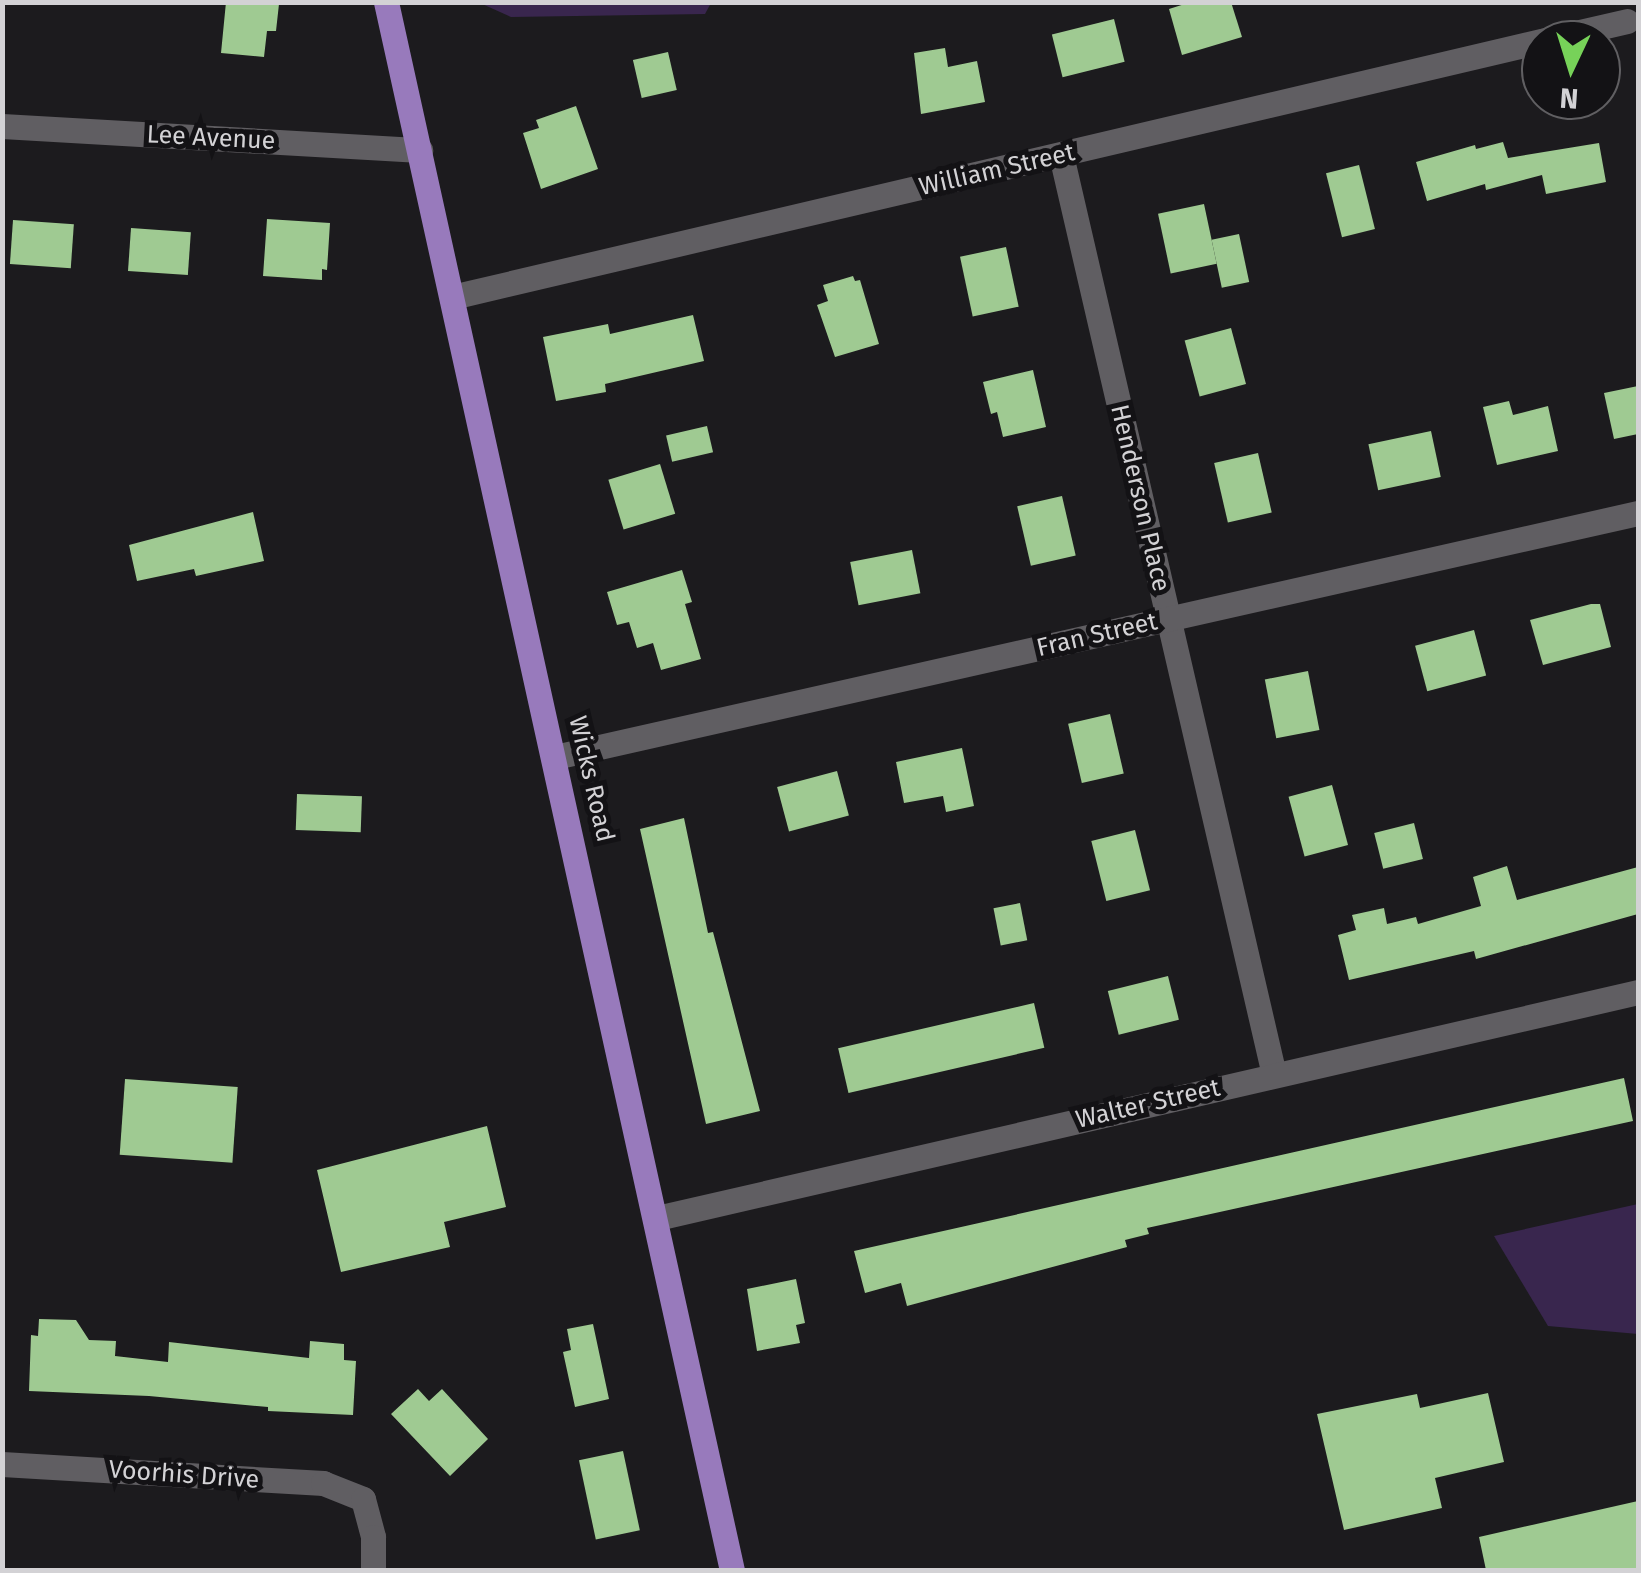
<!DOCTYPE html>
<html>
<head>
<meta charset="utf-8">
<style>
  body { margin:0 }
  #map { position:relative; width:1641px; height:1573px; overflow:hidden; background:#1c1b1e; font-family:"Fira Sans",sans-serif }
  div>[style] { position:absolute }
  .green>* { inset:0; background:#39264e }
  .building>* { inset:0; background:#9fca92; transform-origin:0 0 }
  .minor>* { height:25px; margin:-12.5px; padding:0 12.5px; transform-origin:12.5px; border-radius:12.5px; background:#605e62 }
  .major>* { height:25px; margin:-12.5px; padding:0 12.5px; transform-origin:12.5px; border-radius:12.5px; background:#987abc }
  span { translate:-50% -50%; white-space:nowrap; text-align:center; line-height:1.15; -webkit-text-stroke:10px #131215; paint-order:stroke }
  .street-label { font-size:25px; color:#d3d2d5 }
  .frame { position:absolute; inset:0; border:5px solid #d3d2d5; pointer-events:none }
  .north { position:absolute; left:1521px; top:20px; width:100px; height:100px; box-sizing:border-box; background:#131215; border:2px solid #605f62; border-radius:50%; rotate:184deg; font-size:28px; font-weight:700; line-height:40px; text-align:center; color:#d3d2d5 }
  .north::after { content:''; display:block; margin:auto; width:35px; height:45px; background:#77d259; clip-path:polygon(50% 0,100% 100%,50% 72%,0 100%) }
</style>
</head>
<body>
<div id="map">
  <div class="green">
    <div style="clip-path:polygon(480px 3px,711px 3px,705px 14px,511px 17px)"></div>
    <div style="clip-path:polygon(1638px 1204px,1638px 1334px,1548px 1326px,1494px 1236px)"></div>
  </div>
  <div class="building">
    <div style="clip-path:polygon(226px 2px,279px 4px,276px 31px,267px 31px,264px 57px,221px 53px)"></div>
    <div style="clip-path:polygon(1191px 2px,1231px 2px,1242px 37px,1182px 55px,1169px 9px)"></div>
    <div style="left:1114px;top:19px;width:44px;height:64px;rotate:76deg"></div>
    <div style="clip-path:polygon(945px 48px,948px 67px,977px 61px,985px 102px,921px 114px,914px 53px)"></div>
    <div style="left:668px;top:52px;width:39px;height:36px;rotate:77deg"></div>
    <div style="clip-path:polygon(576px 106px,598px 169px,541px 189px,523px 133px,539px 128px,536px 120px)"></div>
    <div style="clip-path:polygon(1503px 142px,1508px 158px,1599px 143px,1606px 182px,1546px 194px,1542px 175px,1486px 190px,1485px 184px,1427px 201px,1416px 162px,1475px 145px,1476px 149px)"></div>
    <div style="left:1359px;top:165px;width:66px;height:34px;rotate:76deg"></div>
    <div style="left:1204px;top:204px;width:61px;height:47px;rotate:78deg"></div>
    <div style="clip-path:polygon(267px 219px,330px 223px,327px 270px,322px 269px,322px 280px,263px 276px)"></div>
    <div style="left:13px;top:220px;width:61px;height:44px;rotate:4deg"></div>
    <div style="left:131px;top:228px;width:60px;height:43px;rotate:4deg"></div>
    <div style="left:1239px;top:234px;width:49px;height:28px;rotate:78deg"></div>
    <div style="left:1006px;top:247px;width:61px;height:47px;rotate:78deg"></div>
    <div style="clip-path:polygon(853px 276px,855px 281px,860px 280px,879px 344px,835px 357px,817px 305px,828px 301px,823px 285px)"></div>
    <div style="clip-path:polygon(693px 315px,704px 361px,605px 384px,606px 392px,556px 401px,543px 337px,608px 324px,610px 334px)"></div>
    <div style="left:1231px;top:328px;width:58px;height:48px;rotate:75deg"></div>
    <div style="clip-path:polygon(1033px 370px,1046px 427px,1003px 437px,997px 412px,991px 414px,983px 382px)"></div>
    <div style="clip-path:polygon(1638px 386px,1638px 434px,1614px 439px,1604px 393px)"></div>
    <div style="clip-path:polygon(1509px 401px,1513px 415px,1548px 406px,1558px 451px,1497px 465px,1483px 407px)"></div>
    <div style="left:707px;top:426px;width:27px;height:42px;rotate:77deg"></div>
    <div style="left:1431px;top:431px;width:47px;height:64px;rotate:78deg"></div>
    <div style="left:1258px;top:453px;width:61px;height:45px;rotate:77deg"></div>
    <div style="left:660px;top:464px;width:52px;height:54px;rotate:73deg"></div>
    <div style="left:1062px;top:496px;width:61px;height:46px;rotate:77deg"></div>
    <div style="clip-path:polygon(253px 512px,264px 561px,196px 576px,194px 569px,137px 581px,129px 545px)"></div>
    <div style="left:912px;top:550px;width:44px;height:63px;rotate:79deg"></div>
    <div style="clip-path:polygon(682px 570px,692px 602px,685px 604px,701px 659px,661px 670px,653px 643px,637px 648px,629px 622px,617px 625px,607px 592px)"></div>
    <div style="clip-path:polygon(1591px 604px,1600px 604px,1611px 647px,1543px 665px,1530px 620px)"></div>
    <div style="left:1474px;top:630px;width:47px;height:61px;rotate:75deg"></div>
    <div style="left:1308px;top:671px;width:60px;height:44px;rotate:79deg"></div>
    <div style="left:1110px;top:714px;width:61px;height:43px;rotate:77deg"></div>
    <div style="clip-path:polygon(962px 748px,974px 806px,946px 812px,943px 796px,904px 803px,896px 762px)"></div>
    <div style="left:837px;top:771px;width:46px;height:62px;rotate:75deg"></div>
    <div style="left:1332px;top:785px;width:62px;height:45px;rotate:75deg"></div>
    <div style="left:297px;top:794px;width:65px;height:36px;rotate:2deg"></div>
    <div style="clip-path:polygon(684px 818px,708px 933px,713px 932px,760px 1111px,706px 1124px,640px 829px)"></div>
    <div style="left:1414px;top:823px;width:37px;height:41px;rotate:76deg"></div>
    <div style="left:1135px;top:830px;width:62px;height:45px;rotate:76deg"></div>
    <div style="clip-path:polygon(1507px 866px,1517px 900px,1638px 867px,1638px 914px,1476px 959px,1474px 951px,1349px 980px,1338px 935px,1356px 930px,1352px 915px,1384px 908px,1387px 924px,1416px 917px,1418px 924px,1481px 906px,1473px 877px)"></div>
    <div style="left:1020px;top:903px;width:38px;height:27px;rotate:79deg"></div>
    <div style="left:1168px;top:976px;width:45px;height:62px;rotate:76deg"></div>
    <div style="left:1034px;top:1003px;width:46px;height:201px;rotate:77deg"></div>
    <div style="clip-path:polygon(1624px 1078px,1633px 1121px,1147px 1228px,1149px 1234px,1125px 1240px,1127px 1247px,907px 1306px,901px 1283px,865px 1293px,854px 1251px)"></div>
    <div style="left:125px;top:1079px;width:113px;height:76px;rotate:4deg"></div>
    <div style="clip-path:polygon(487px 1126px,506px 1207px,444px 1222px,450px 1247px,341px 1272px,317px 1170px)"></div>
    <div style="clip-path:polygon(796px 1279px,805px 1323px,796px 1325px,800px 1343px,757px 1351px,747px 1289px)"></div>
    <div style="clip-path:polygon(39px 1319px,76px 1320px,89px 1340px,116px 1341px,115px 1356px,168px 1362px,169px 1342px,309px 1358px,310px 1341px,344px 1344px,344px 1360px,356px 1361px,353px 1415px,268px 1411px,268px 1407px,149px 1396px,29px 1391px,31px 1335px,38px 1336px)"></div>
    <div style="clip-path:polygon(593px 1324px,609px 1399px,575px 1407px,563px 1352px,571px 1350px,567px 1329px)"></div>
    <div style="clip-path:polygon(418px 1389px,429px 1401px,442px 1389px,488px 1439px,450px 1476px,391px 1414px)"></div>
    <div style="clip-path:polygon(1488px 1393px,1504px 1462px,1435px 1478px,1442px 1508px,1344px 1530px,1317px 1414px,1417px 1394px,1420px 1408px)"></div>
    <div style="left:623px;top:1451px;width:81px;height:45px;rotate:78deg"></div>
    <div style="clip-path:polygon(1638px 1501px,1638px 1570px,1486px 1570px,1479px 1537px)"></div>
  </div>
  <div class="minor">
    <div style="left:1545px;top:40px;width:84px;rotate:-13deg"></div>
    <div style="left:2px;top:126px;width:419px;rotate:3.3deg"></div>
    <div style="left:1061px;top:155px;width:944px;rotate:76.96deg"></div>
    <div style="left:452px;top:297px;width:1119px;rotate:-13.23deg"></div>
    <div style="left:555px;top:757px;width:1110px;rotate:-12.7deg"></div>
    <div style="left:657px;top:1218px;width:1007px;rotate:-12.97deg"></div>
    <div style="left:2px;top:1464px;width:322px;rotate:3.4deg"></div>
    <div style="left:323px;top:1483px;width:43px;rotate:21.8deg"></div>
    <div style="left:363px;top:1499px;width:39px;rotate:75deg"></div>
    <div style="left:373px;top:1537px;width:33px;rotate:90deg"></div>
  </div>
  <div class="major">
    <div style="left:386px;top:2px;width:1606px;rotate:77.56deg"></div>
  </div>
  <div class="street-label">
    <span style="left:211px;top:138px;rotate:3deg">Lee Avenue</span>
    <span style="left:997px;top:170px;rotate:-13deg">William Street</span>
    <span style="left:1140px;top:498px;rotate:77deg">Henderson Place</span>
    <span style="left:1097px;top:635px;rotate:-13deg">Fran Street</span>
    <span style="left:591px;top:779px;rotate:77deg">Wicks Road</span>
    <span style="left:1148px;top:1104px;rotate:-13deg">Walter Street</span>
    <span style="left:184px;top:1475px;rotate:4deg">Voorhis Drive</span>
  </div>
  <div class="frame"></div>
  <div class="north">N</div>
</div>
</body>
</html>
